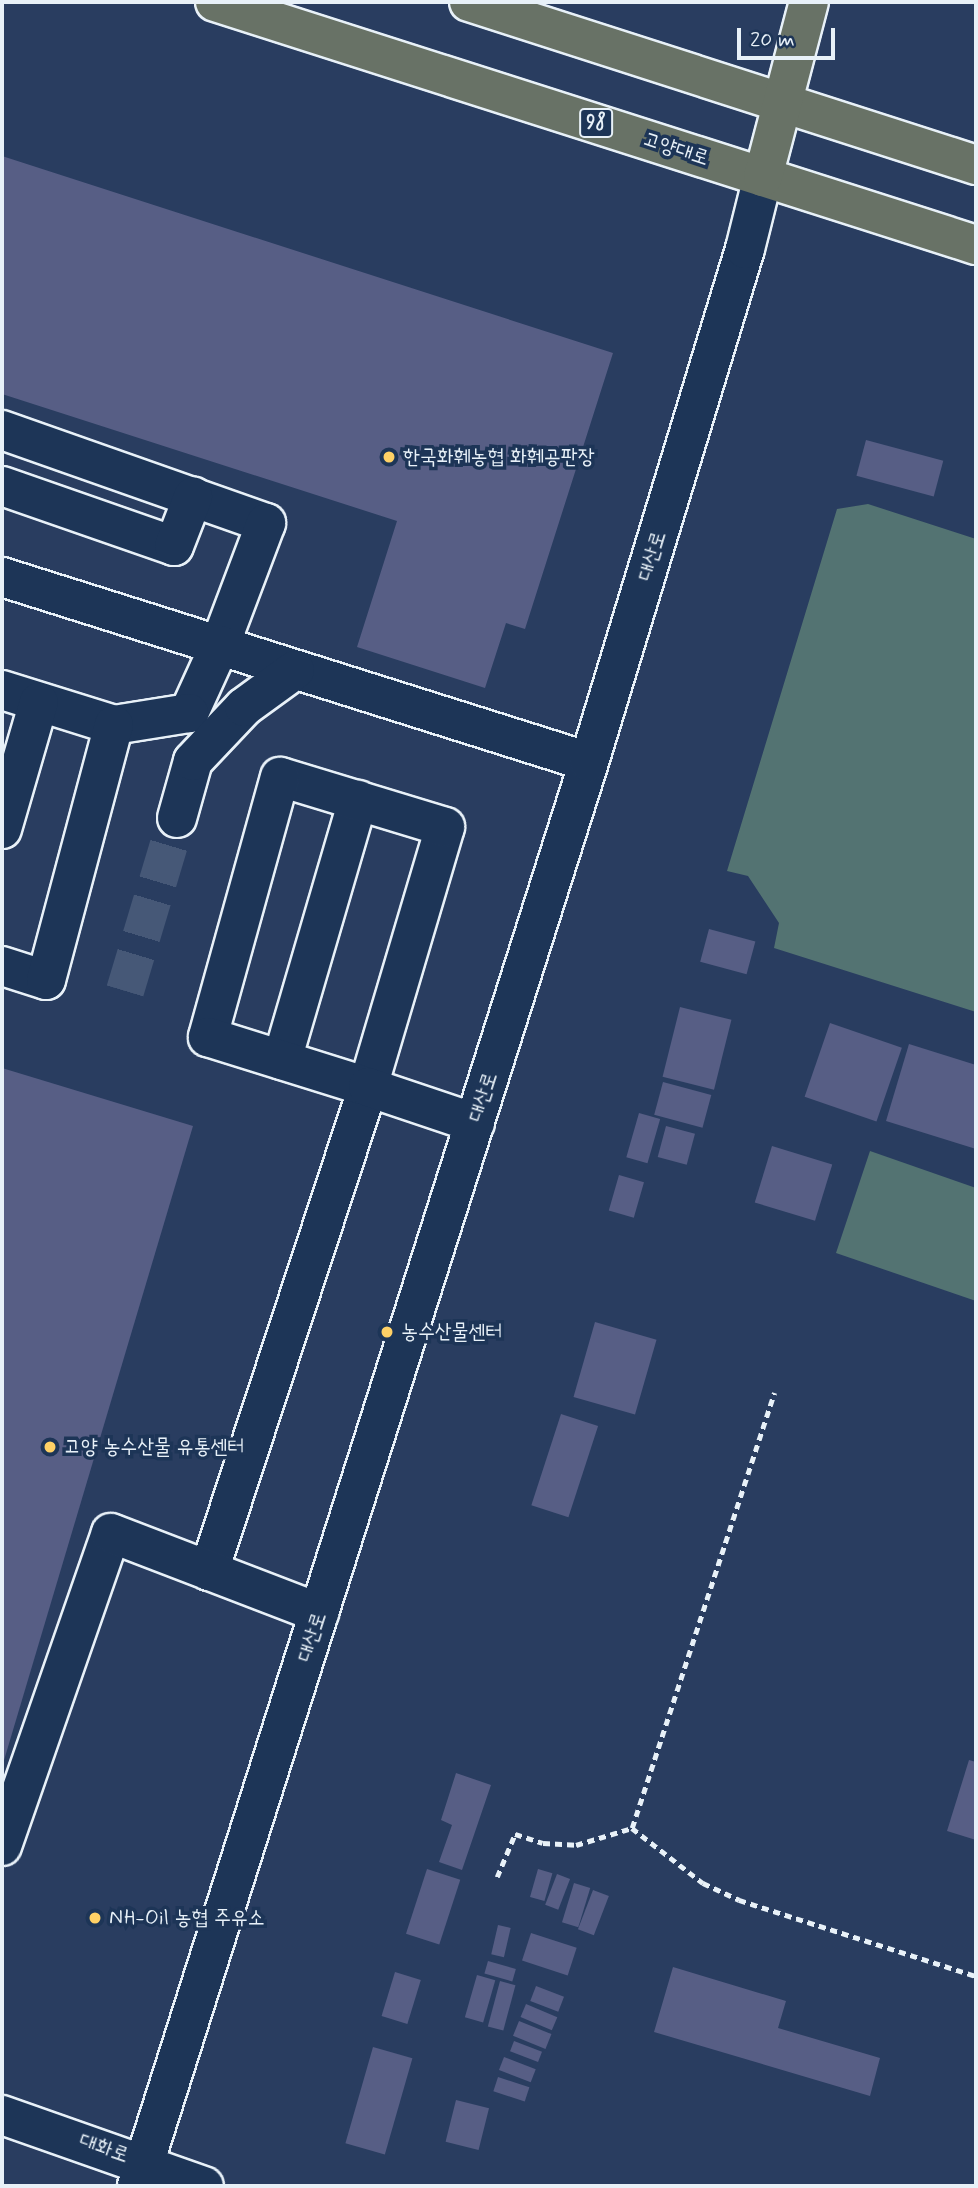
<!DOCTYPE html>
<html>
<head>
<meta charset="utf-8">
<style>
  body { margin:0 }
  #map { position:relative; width:978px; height:2188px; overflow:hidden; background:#293d60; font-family:Mynerve,"Poor Story",sans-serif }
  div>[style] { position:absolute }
  .green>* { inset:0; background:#537372 }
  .building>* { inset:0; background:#575e85; transform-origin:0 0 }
  .minor-tunnel>* { height:38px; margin-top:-19px; transform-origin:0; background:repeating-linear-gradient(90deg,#465877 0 38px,transparent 0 57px) }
  .path>* { height:4.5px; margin-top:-2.25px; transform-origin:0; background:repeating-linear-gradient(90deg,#e8f1f8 0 7px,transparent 0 12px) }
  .roads { filter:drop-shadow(2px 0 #e8f1f8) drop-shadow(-2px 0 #e8f1f8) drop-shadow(0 2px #e8f1f8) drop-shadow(0 -2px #e8f1f8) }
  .minor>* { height:38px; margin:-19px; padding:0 19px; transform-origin:19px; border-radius:19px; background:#1d3557 }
  .major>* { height:38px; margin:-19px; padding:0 19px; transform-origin:19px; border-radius:19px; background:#687266 }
  .dots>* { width:19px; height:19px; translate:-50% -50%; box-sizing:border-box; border:4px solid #1d3557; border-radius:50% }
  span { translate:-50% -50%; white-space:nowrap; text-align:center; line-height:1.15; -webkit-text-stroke:7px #1d3557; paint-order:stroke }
  .shield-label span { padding:2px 5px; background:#1d3557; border:2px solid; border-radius:5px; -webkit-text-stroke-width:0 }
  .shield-label { font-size:19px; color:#e8f1f8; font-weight:700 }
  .street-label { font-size:21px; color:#e8f1f8 }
  .poi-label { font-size:21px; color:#e8f1f8 }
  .left { translate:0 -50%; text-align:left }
  .frame { position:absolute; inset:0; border:4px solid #e8f1f8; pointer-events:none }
  .scale { position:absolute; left:737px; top:28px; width:98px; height:32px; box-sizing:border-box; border:4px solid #e8f1f8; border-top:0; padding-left:9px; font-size:21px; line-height:24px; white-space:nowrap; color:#e8f1f8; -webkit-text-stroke:5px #1d3557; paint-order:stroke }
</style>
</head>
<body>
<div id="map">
  <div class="green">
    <div style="clip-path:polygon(868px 504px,976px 539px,976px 1012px,774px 948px,779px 923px,748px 876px,727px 871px,837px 509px)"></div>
    <div style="clip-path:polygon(870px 1151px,976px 1188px,976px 1301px,836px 1253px)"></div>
  </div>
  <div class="building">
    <div style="clip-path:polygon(2px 156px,613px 353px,525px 629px,506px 623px,485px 688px,357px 647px,397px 521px,2px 394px)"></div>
    <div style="left:866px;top:440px;width:80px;height:37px;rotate:15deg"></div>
    <div style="left:709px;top:929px;width:48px;height:34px;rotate:15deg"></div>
    <div style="left:680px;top:1007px;width:53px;height:72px;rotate:14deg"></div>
    <div style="left:830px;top:1023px;width:76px;height:78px;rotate:19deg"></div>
    <div style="clip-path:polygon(909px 1044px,976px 1065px,976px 1149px,886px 1121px)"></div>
    <div style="clip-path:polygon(2px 1068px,193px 1126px,2px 1767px)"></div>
    <div style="left:663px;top:1082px;width:50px;height:34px;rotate:15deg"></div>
    <div style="left:639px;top:1113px;width:22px;height:46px;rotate:16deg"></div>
    <div style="left:666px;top:1126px;width:30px;height:32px;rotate:15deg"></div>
    <div style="left:772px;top:1146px;width:63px;height:59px;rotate:17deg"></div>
    <div style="left:619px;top:1175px;width:26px;height:37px;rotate:16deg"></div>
    <div style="left:595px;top:1322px;width:64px;height:78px;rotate:16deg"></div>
    <div style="left:561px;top:1414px;width:39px;height:96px;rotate:18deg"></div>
    <div style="clip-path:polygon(969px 1760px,976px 1762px,976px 1840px,947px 1831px)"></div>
    <div style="clip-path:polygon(456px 1773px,491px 1785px,462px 1870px,439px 1862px,452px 1825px,441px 1820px)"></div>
    <div style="left:427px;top:1869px;width:35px;height:68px;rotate:18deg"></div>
    <div style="left:538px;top:1869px;width:15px;height:29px;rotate:16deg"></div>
    <div style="left:557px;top:1874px;width:14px;height:33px;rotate:21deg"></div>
    <div style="left:574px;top:1883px;width:17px;height:41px;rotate:17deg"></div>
    <div style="left:593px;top:1890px;width:17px;height:42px;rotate:21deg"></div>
    <div style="left:498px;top:1925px;width:13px;height:30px;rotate:13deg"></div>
    <div style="left:531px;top:1933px;width:48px;height:29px;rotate:18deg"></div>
    <div style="left:488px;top:1961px;width:29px;height:13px;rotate:16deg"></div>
    <div style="clip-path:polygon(673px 1967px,786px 2001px,778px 2028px,880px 2058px,870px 2096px,654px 2032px)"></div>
    <div style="left:395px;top:1972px;width:27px;height:46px;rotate:17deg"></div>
    <div style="left:477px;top:1975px;width:19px;height:44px;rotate:16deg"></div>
    <div style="left:500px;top:1981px;width:16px;height:47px;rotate:15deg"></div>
    <div style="left:536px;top:1986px;width:30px;height:16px;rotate:21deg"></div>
    <div style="left:526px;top:2004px;width:34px;height:14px;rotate:23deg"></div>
    <div style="left:519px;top:2021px;width:35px;height:16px;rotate:22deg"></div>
    <div style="left:514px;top:2041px;width:30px;height:11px;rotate:21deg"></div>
    <div style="left:373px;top:2047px;width:41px;height:100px;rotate:16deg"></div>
    <div style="left:504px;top:2057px;width:34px;height:14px;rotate:21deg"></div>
    <div style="left:498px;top:2077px;width:33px;height:15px;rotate:18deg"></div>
    <div style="left:456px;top:2100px;width:34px;height:43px;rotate:14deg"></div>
  </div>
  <div class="minor-tunnel">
    <div style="left:125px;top:991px;width:181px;rotate:-73.3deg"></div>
  </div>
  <div class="path">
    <div style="left:632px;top:1828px;width:458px;rotate:-71.9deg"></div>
    <div style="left:497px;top:1877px;width:47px;rotate:-67.3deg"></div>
    <div style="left:515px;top:1834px;width:29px;rotate:18deg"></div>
    <div style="left:543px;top:1843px;width:33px;rotate:3deg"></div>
    <div style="left:576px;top:1845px;width:59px;rotate:-16.9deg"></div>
    <div style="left:632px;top:1828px;width:90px;rotate:37.8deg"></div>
    <div style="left:703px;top:1883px;width:40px;rotate:25deg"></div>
    <div style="left:739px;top:1900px;width:249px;rotate:17.8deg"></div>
  </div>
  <div class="roads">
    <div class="minor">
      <div style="left:2px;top:430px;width:280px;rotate:19.4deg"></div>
      <div style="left:266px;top:523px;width:130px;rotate:110.7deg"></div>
      <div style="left:220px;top:645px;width:75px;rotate:114.5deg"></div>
      <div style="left:189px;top:713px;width:76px;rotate:170.9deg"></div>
      <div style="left:114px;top:725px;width:117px;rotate:-162.6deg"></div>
      <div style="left:2px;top:486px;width:182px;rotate:19.2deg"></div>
      <div style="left:174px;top:546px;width:53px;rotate:-68.8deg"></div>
      <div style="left:2px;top:577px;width:615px;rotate:17.49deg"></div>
      <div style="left:177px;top:818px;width:59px;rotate:-74.3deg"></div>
      <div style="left:193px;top:761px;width:74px;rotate:-46.6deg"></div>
      <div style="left:244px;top:707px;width:63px;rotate:-36deg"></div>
      <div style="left:2px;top:829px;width:132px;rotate:-73.8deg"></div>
      <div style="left:2px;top:966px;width:46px;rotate:17.7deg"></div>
      <div style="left:46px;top:980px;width:264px;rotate:-75.1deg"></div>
      <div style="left:282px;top:1060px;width:271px;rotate:-73.7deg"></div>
      <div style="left:209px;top:1571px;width:509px;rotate:-71.81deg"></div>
      <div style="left:368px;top:1087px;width:271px;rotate:-73.5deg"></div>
      <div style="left:445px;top:827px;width:172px;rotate:-163.1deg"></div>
      <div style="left:280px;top:777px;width:270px;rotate:105.5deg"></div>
      <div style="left:208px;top:1037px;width:168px;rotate:17.4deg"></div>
      <div style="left:368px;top:1087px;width:113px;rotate:18.6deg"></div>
      <div style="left:2px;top:1846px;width:331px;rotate:-70.8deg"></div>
      <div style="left:111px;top:1533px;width:223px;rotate:21deg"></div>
      <div style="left:2px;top:2115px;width:214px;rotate:19.4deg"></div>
      <div style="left:137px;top:2186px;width:1494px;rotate:-72.39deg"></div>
      <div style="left:589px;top:762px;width:536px;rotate:-73.09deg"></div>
      <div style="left:745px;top:249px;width:74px;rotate:-76deg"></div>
    </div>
    <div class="major">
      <div style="left:215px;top:2px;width:799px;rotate:17.71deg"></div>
      <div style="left:469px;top:2px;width:533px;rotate:17.82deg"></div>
      <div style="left:763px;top:177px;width:181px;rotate:-75.3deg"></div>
    </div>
  </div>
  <div class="dots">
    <div style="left:389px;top:457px;background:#ffd166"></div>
    <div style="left:387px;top:1332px;background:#ffd166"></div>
    <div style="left:50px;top:1447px;background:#ffd166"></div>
    <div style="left:95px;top:1918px;background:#ffd166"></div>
  </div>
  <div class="shield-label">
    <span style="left:596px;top:123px">98</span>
  </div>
  <div class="street-label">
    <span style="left:676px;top:149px;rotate:18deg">고양대로</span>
    <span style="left:652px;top:556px;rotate:-73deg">대산로</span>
    <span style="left:483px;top:1097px;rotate:-72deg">대산로</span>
    <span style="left:312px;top:1637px;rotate:-72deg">대산로</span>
    <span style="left:104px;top:2148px;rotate:19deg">대화로</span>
  </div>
  <div class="poi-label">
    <span class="left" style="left:403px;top:457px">한국화훼농협 화훼공판장</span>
    <span class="left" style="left:401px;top:1332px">농수산물센터</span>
    <span class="left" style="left:64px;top:1447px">고양 농수산물 유통센터</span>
    <span class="left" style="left:109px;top:1918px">NH-Oil 농협 주유소</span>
  </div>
  <div class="frame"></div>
  <div class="scale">20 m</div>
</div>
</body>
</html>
